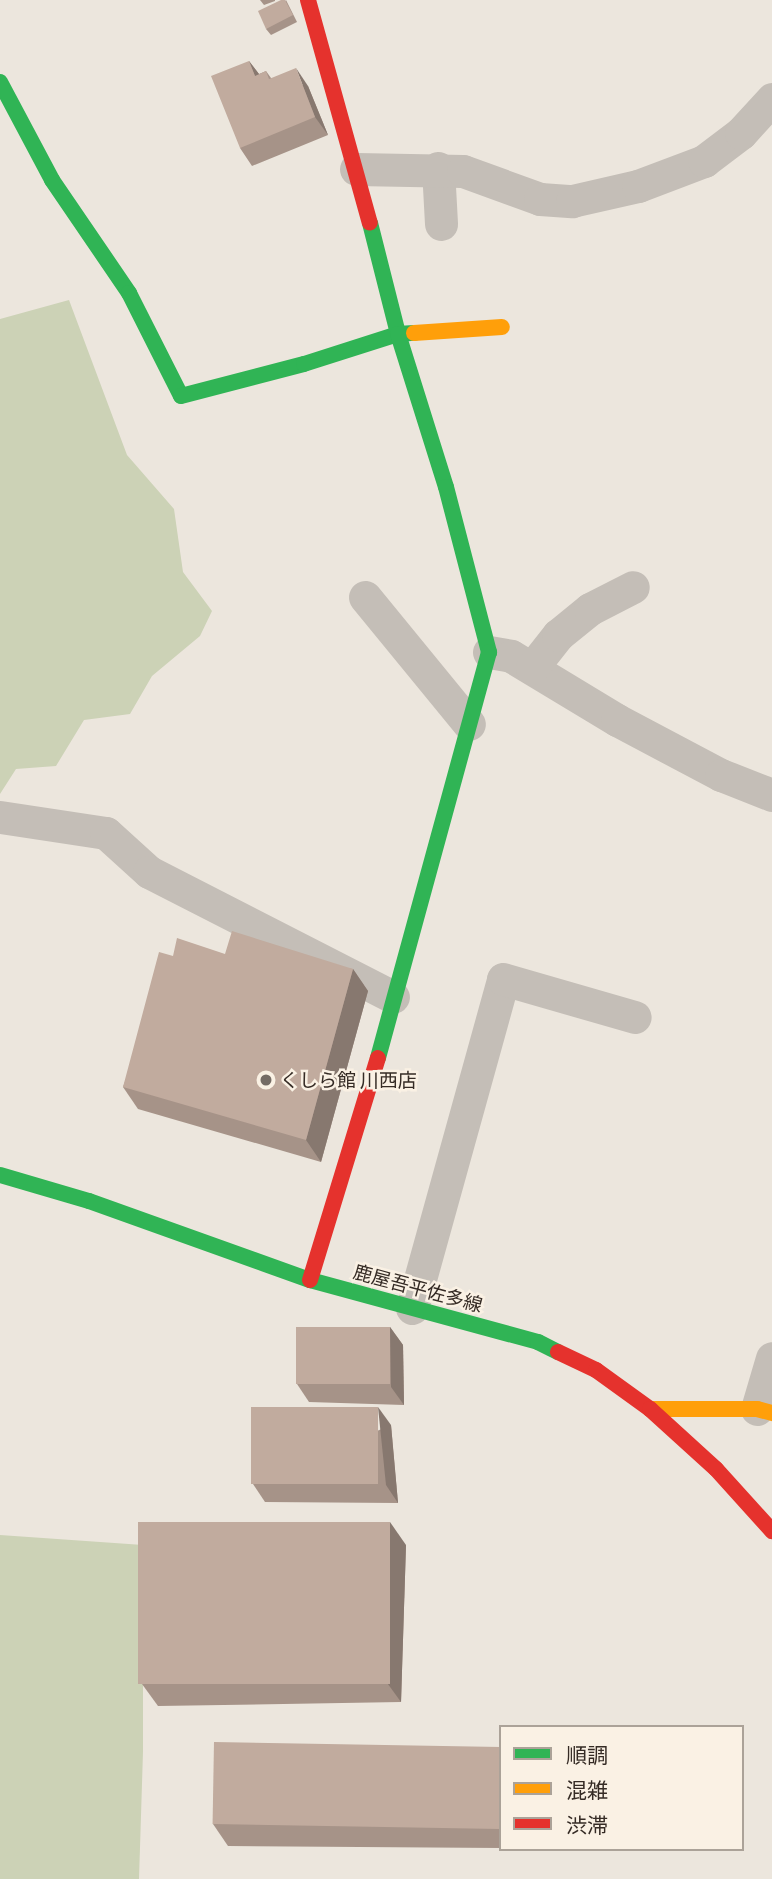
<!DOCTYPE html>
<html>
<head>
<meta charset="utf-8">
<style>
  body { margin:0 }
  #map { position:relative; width:772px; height:1879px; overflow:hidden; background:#ece6dd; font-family:Barlow,"Noto Sans JP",sans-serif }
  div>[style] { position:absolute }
  .green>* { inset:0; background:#ccd2b6 }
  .street>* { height:33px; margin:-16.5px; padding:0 16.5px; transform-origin:16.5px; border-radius:16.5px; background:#c4beb7 }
  .fast>* { height:16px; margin:-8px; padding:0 8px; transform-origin:8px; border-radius:8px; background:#30b455 }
  .slow>* { height:16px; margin:-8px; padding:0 8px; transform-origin:8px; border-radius:8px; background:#ff9f0a }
  .jam>* { height:16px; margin:-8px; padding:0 8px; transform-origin:8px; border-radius:8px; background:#e5322d }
  .wall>* { inset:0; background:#a69388 }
  .shaded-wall>* { inset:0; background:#87786f }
  .building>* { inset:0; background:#c1ab9e; transform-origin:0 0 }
  .dots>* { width:19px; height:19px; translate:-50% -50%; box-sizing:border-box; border:4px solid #faf1e4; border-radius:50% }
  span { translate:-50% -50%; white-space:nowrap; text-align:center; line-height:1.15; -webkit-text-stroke:5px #faf1e4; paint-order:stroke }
  .poi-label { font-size:19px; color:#352b25 }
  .left { translate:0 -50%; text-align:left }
  .street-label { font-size:19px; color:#352b25 }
  .legend { position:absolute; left:499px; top:1725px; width:245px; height:126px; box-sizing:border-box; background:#faf1e4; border:2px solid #aba298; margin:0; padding:9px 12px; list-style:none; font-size:21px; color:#352b25 }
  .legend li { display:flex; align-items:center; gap:14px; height:35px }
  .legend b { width:35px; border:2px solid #aba298 }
</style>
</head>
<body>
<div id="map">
  <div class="green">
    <div style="clip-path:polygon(69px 300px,127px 455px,174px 509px,183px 572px,212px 611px,200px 636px,152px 676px,130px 714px,84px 720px,56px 766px,16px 769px,0 794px,0 319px)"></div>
    <div style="clip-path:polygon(0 1535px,143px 1545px,143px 1752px,139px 1879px,0 1879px)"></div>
  </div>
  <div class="street">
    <div style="left:438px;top:168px;width:56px;rotate:86.9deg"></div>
    <div style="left:356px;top:169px;width:107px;rotate:1.1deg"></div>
    <div style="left:463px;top:171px;width:82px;rotate:20deg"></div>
    <div style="left:540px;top:199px;width:32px;rotate:4deg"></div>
    <div style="left:572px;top:201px;width:68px;rotate:-12.8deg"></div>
    <div style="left:638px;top:186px;width:71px;rotate:-20.7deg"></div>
    <div style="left:704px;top:161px;width:46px;rotate:-37.1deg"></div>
    <div style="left:741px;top:133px;width:46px;rotate:-47.6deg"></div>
    <div style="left:365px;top:597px;width:164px;rotate:50.7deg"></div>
    <div style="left:489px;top:652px;width:22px;rotate:10deg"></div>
    <div style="left:511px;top:656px;width:124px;rotate:31.1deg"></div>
    <div style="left:617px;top:720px;width:118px;rotate:27.9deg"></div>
    <div style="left:721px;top:775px;width:55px;rotate:21.4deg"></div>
    <div style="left:532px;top:668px;width:42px;rotate:-51.8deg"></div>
    <div style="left:558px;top:635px;width:41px;rotate:-39.1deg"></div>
    <div style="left:590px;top:609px;width:48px;rotate:-27.1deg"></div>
    <div style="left:0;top:817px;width:107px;rotate:8.6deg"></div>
    <div style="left:106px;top:833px;width:58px;rotate:42.2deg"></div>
    <div style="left:149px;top:872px;width:274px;rotate:27.1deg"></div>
    <div style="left:412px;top:1308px;width:341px;rotate:-74.5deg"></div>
    <div style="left:503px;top:979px;width:137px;rotate:16.1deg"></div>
    <div style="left:757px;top:1409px;width:53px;rotate:-73.6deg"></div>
  </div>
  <div class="fast">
    <div style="left:0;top:82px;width:111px;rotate:62deg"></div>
    <div style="left:52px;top:180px;width:137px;rotate:55.7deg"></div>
    <div style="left:129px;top:293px;width:115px;rotate:63.2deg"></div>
    <div style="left:181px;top:396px;width:127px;rotate:-14.6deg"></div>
    <div style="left:304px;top:364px;width:99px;rotate:-17.7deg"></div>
    <div style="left:398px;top:334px;width:16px;rotate:-4deg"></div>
    <div style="left:370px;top:223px;width:114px;rotate:75.8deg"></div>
    <div style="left:398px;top:334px;width:160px;rotate:72.6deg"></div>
    <div style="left:446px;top:487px;width:171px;rotate:75.4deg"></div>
    <div style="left:489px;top:652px;width:421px;rotate:105.3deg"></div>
    <div style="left:0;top:1175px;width:93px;rotate:16.3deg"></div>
    <div style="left:89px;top:1201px;width:235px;rotate:19.7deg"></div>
    <div style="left:310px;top:1280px;width:236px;rotate:15.2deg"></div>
    <div style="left:538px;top:1342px;width:22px;rotate:27deg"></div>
  </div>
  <div class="slow">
    <div style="left:414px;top:333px;width:88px;rotate:-3.9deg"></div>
    <div style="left:650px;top:1409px;width:107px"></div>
    <div style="left:757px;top:1409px;width:16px;rotate:15deg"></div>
  </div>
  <div class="jam">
    <div style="left:308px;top:0;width:231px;rotate:74.5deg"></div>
    <div style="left:310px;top:1280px;width:232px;rotate:-73deg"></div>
    <div style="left:558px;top:1352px;width:42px;rotate:25.3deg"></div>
    <div style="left:596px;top:1370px;width:67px;rotate:35.8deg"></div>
    <div style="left:650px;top:1409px;width:89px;rotate:42.3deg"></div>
    <div style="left:716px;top:1469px;width:84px;rotate:47.9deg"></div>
  </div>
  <div class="wall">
    <div style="clip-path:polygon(260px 0,275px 0,275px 1px,264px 5px)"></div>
    <div style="clip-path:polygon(286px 0,297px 22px,271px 35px,266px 29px)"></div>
    <div style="clip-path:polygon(249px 61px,259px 74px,266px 71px,271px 78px,308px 86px,328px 135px,252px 166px,240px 148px)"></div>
    <div style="clip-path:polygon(225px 954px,353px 969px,368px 991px,321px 1162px,138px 1109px,123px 1087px,173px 956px)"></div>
    <div style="clip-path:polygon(390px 1327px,403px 1345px,404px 1405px,309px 1402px,297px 1384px)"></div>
    <div style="clip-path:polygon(391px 1425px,398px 1503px,265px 1502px,253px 1484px)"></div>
    <div style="clip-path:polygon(406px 1545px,401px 1702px,158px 1706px,142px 1684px)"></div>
    <div style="clip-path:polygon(501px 1749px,501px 1848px,228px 1846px,213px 1824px)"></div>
    <div style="clip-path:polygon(579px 1849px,706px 1849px,706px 1851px)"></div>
  </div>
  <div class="shaded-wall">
    <div style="clip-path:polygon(249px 61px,262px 78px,255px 76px)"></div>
    <div style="clip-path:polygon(296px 68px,308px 86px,328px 135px,315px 117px)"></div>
    <div style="clip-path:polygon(353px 969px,368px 991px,321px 1162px,306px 1140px)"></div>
    <div style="clip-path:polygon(390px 1327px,403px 1345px,404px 1405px,391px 1387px)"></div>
    <div style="clip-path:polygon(378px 1407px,391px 1425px,398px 1503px,386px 1485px)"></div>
    <div style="clip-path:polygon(390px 1522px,406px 1545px,401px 1702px,385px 1680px)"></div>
  </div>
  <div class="building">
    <div style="clip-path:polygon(281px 0,285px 0,293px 15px,266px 29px,258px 11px)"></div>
    <div style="clip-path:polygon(249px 61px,255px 76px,266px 71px,269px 79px,296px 68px,315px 117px,240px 148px,211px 76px)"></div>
    <div style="clip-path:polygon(232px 931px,353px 969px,306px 1140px,123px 1087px,159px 952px,173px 956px,177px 938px,225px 954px)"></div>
    <div style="left:296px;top:1327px;width:94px;height:57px"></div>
    <div style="left:251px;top:1407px;width:127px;height:77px"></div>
    <div style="left:138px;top:1522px;width:252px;height:162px"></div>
    <div style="left:214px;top:1742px;width:287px;height:82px;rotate:1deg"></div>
  </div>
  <div class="dots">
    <div style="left:266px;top:1080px;background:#756c65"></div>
  </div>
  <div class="poi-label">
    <span class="left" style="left:280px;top:1080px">くしら館 川西店</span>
  </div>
  <div class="street-label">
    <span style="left:418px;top:1288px;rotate:15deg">鹿屋吾平佐多線</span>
  </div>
  <ul class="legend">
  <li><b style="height:9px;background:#30b455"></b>順調</li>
  <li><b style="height:9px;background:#ff9f0a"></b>混雑</li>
  <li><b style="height:9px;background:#e5322d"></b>渋滞</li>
  </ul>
</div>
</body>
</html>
